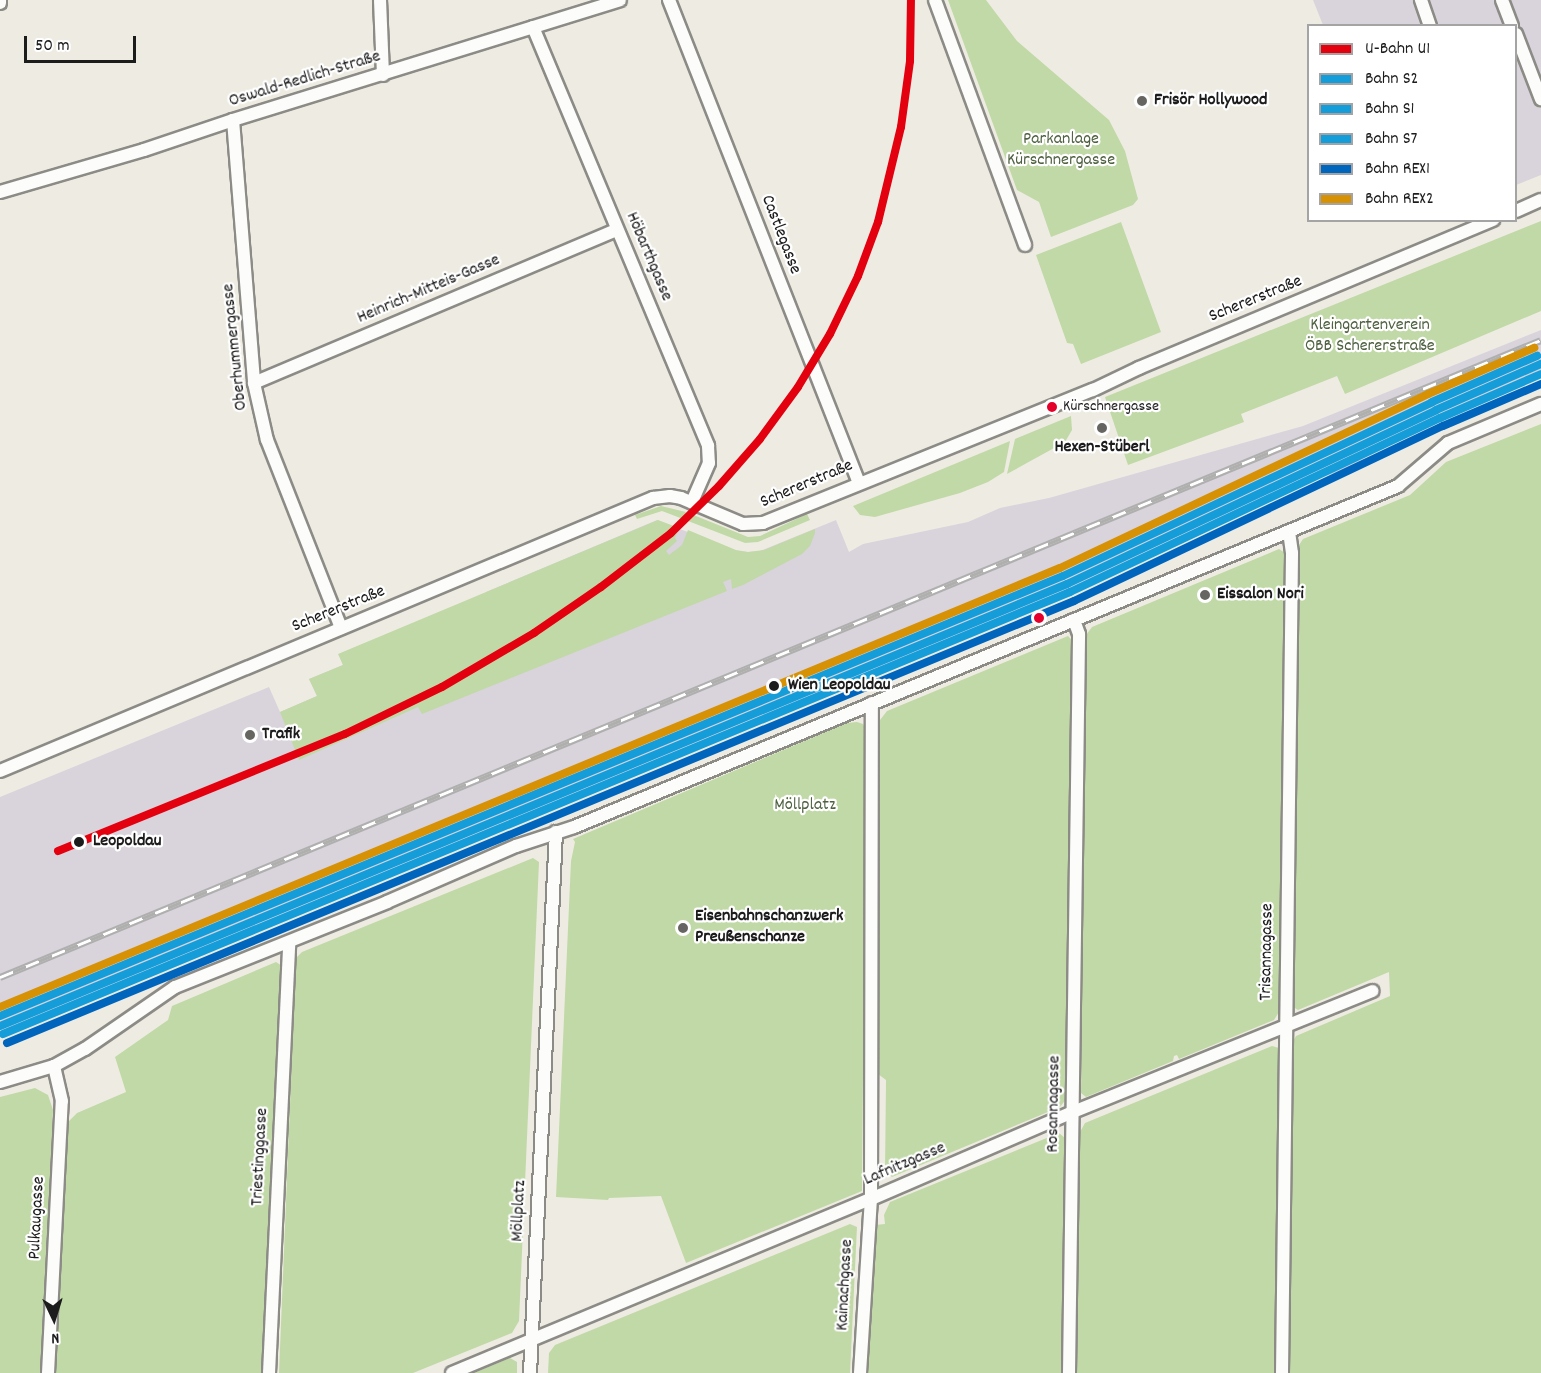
<!DOCTYPE html>
<html>
<head>
<meta charset="utf-8">
<style>
  body { margin:0 }
  #map { position:relative; width:1541px; height:1373px; overflow:hidden; background:#eeece2; font-family:Dekko,sans-serif }
  div>[style] { position:absolute }
  .industrial>* { inset:0; background:#d9d3dc }
  .green>* { inset:0; background:#c1d9a7 }
  .roads { filter:drop-shadow(2px 0 #8c8b86) drop-shadow(-2px 0 #8c8b86) drop-shadow(0 2px #8c8b86) drop-shadow(0 -2px #8c8b86) }
  .minor>* { height:12px; margin:-6px; padding:0 6px; transform-origin:6px; border-radius:6px; background:#fcfcfb }
  .rail>* { height:7px; margin-top:-3.5px; transform-origin:0; background:repeating-linear-gradient(90deg,#fff 0 14px,#afafad 0 28px); box-sizing:border-box; border-block:2px solid #afafad }
  .rail-1>* { height:8px; margin:-4px; padding:0 4px; transform-origin:4px; border-radius:4px; background:#159dd9 }
  .rail-2>* { height:8px; margin:-4px; padding:0 4px; transform-origin:4px; border-radius:4px; background:#159dd9 }
  .rail-3>* { height:8px; margin:-4px; padding:0 4px; transform-origin:4px; border-radius:4px; background:#159dd9 }
  .rail-4>* { height:8px; margin:-4px; padding:0 4px; transform-origin:4px; border-radius:4px; background:#0065bd }
  .rail-5>* { height:8px; margin:-4px; padding:0 4px; transform-origin:4px; border-radius:4px; background:#d69104 }
  .metro-1>* { height:8px; margin:-4px; padding:0 4px; transform-origin:4px; border-radius:4px; background:#e3000f }
  .dots>* { width:16px; height:16px; translate:-50% -50%; box-sizing:border-box; border:3px solid #fff; border-radius:50% }
  span { translate:-50% -50%; white-space:nowrap; text-align:center; line-height:1.15; -webkit-text-stroke:4.5px #fff; paint-order:stroke }
  .bus-label { font-size:16px; color:#1c1c1c }
  .left { translate:0 -50%; text-align:left }
  .street-label { font-size:18px; color:#1c1c1c }
  .poi-label { font-size:18px; color:#1c1c1c; font-weight:700 }
  .park-label { font-size:18px; color:#4f6140 }
  .stop-label { font-size:18px; color:#1c1c1c; font-weight:700 }
  .legend { position:absolute; left:1307px; top:24px; width:210px; height:198px; box-sizing:border-box; background:#fff; border:2px solid #a4a4a4; margin:0; padding:8px 10px; list-style:none; font-size:18px; color:#1c1c1c }
  .legend li { display:flex; align-items:center; gap:12px; height:30px }
  .legend b { width:30px; border:2px solid #a4a4a4 }
  .north { position:absolute; left:24px; top:1289px; width:60px; height:60px; -webkit-text-stroke:4px #fff; paint-order:stroke; rotate:176deg; font-size:16px; font-weight:700; line-height:24px; text-align:center; color:#1c1c1c }
  .north::after { content:''; display:block; margin:auto; width:21px; height:27px; background:#1c1c1c; clip-path:polygon(50% 0,100% 100%,50% 72%,0 100%) }
  .scale { position:absolute; left:24px; top:36px; width:112px; height:27px; box-sizing:border-box; border:3px solid #1c1c1c; border-top:0; padding-left:8px; font-size:18px; line-height:21px; white-space:nowrap; color:#1c1c1c; -webkit-text-stroke:4px #fff; paint-order:stroke }
</style>
</head>
<body>
<div id="map">
  <div class="industrial">
    <div style="clip-path:polygon(1313px 0,1541px 0,1541px 175px,1516px 185px,1516px 26px,1323px 25px)"></div>
    <div style="clip-path:polygon(1541px 330px,1541px 378px,1426px 425px,1339px 472px,1317px 478px,1163px 551px,908px 659px,909px 662px,0 1035px,0 797px,269px 687px,280px 712px,317px 696px,309px 679px,343px 665px,341px 660px,489px 597px,486px 592px,657px 520px,736px 551px,748px 552px,760px 551px,836px 520px,849px 552px,863px 544px,968px 522px,1000px 508px,1049px 498px,1303px 426px)"></div>
  </div>
  <div class="green">
    <div style="clip-path:polygon(948px 0,986px 0,1017px 41px,1109px 120px,1125px 151px,1138px 199px,1133px 205px,1051px 237px,1039px 202px,1017px 190px)"></div>
    <div style="clip-path:polygon(1541px 221px,1541px 311px,1345px 394px,1337px 376px,1241px 414px,1244px 422px,1128px 465px,1105px 397px)"></div>
    <div style="clip-path:polygon(1121px 222px,1161px 332px,1081px 364px,1073px 344px,1067px 343px,1036px 255px)"></div>
    <div style="clip-path:polygon(1071px 416px,1072px 430px,1065px 442px,1007px 474px,1015px 439px)"></div>
    <div style="clip-path:polygon(1541px 424px,1541px 1373px,1285px 1373px,1291px 1045px,1296px 1036px,1390px 996px,1389px 972px,1298px 1010px,1290px 1005px,1297px 548px,1303px 539px,1410px 495px,1446px 462px)"></div>
    <div style="clip-path:polygon(1010px 441px,1004px 472px,988px 482px,960px 493px,875px 517px,860px 515px,853px 506px)"></div>
    <div style="clip-path:polygon(661px 506px,686px 512px,683px 519px,662px 511px,637px 519px,635px 515px)"></div>
    <div style="clip-path:polygon(691px 514px,748px 537px,760px 536px,807px 514px,810px 520px,758px 542px,745px 543px,688px 521px)"></div>
    <div style="clip-path:polygon(658px 520px,679px 528px,675px 538px,677px 541px,666px 551px,669px 555px,682px 545px,688px 530px,736px 550px,748px 552px,764px 550px,815px 529px,815px 533px,810px 546px,802px 554px,743px 585px,732px 589px,731px 579px,723px 582px,727px 591px,422px 714px,418px 707px,299px 760px,280px 712px,317px 696px,309px 679px,343px 665px,338px 654px)"></div>
    <div style="clip-path:polygon(1279px 549px,1285px 553px,1279px 1012px,1274px 1020px,1179px 1059px,1177px 1055px,1174px 1056px,1173px 1061px,1086px 1097px,1081px 1093px,1086px 635px,1092px 627px)"></div>
    <div style="clip-path:polygon(1068px 636px,1074px 642px,1067px 1098px,1060px 1107px,892px 1177px,885px 1171px,886px 1080px,878px 1074px,880px 720px,887px 711px)"></div>
    <div style="clip-path:polygon(857px 722px,863px 724px,866px 731px,862px 1191px,686px 1263px,661px 1196px,609px 1198px,608px 1200px,556px 1197px,571px 861px,575px 842px,573px 839px,847px 723px)"></div>
    <div style="clip-path:polygon(533px 858px,539px 862px,519px 1321px,512px 1333px,413px 1373px,279px 1373px,296px 958px,302px 952px)"></div>
    <div style="clip-path:polygon(276px 962px,282px 966px,263px 1373px,55px 1373px,66px 1124px,77px 1113px,126px 1092px,115px 1057px,168px 1020px,172px 1006px)"></div>
    <div style="clip-path:polygon(1272px 1046px,1279px 1048px,1275px 1373px,1077px 1373px,1080px 1132px,1085px 1123px)"></div>
    <div style="clip-path:polygon(35px 1088px,48px 1095px,53px 1110px,42px 1373px,0 1373px,0 1097px)"></div>
    <div style="clip-path:polygon(1059px 1133px,1065px 1138px,1062px 1373px,868px 1373px,875px 1225px,885px 1224px,884px 1215px,890px 1202px)"></div>
    <div style="clip-path:polygon(850px 1224px,857px 1227px,850px 1373px,548px 1373px,549px 1353px,555px 1345px)"></div>
    <div style="clip-path:polygon(510px 1358px,517px 1362px,517px 1373px,474px 1373px)"></div>
  </div>
  <div class="roads">
    <div class="minor">
      <div style="left:380px;top:0;width:75px;rotate:87.7deg"></div>
      <div style="left:669px;top:0;width:519px;rotate:68.53deg"></div>
      <div style="left:935px;top:0;width:261px;rotate:69.8deg"></div>
      <div style="left:1421px;top:0;width:28px;rotate:71deg"></div>
      <div style="left:1502px;top:0;width:28px;rotate:69deg"></div>
      <div style="left:0;top:3px;width:3px;rotate:-90deg"></div>
      <div style="left:533px;top:27px;width:454px;rotate:67.3deg"></div>
      <div style="left:708px;top:446px;width:17px;rotate:87deg"></div>
      <div style="left:709px;top:463px;width:43px;rotate:113.6deg"></div>
      <div style="left:1516px;top:34px;width:70px;rotate:69deg"></div>
      <div style="left:233px;top:120px;width:264px;rotate:85.4deg"></div>
      <div style="left:254px;top:383px;width:58px;rotate:77.2deg"></div>
      <div style="left:267px;top:440px;width:202px;rotate:68.5deg"></div>
      <div style="left:0;top:192px;width:150px;rotate:-16.3deg"></div>
      <div style="left:144px;top:150px;width:94px;rotate:-18.6deg"></div>
      <div style="left:233px;top:120px;width:405px;rotate:-17.2deg"></div>
      <div style="left:1516px;top:211px;width:27px;rotate:-24deg"></div>
      <div style="left:254px;top:383px;width:394px;rotate:-22.9deg"></div>
      <div style="left:0;top:771px;width:708px;rotate:-22.69deg"></div>
      <div style="left:653px;top:498px;width:17px;rotate:-7deg"></div>
      <div style="left:670px;top:496px;width:11px;rotate:10deg"></div>
      <div style="left:681px;top:498px;width:67px;rotate:22.8deg"></div>
      <div style="left:743px;top:524px;width:20px;rotate:-3deg"></div>
      <div style="left:763px;top:523px;width:356px;rotate:-22deg"></div>
      <div style="left:1093px;top:390px;width:51px;rotate:-25.6deg"></div>
      <div style="left:1139px;top:368px;width:384px;rotate:-22.7deg"></div>
      <div style="left:0;top:1082px;width:56px;rotate:-16.5deg"></div>
      <div style="left:54px;top:1066px;width:35px;rotate:-29deg"></div>
      <div style="left:85px;top:1049px;width:109px;rotate:-34.6deg"></div>
      <div style="left:175px;top:987px;width:228px;rotate:-21.8deg"></div>
      <div style="left:387px;top:902px;width:141px;rotate:-23.5deg"></div>
      <div style="left:516px;top:846px;width:61px;rotate:-18.1deg"></div>
      <div style="left:574px;top:827px;width:892px;rotate:-22.48deg"></div>
      <div style="left:1398px;top:486px;width:66px;rotate:-40.7deg"></div>
      <div style="left:1448px;top:443px;width:101px;rotate:-22.8deg"></div>
      <div style="left:48px;top:1373px;width:272px;rotate:-87.1deg"></div>
      <div style="left:62px;top:1101px;width:36px;rotate:-103deg"></div>
      <div style="left:269px;top:1373px;width:431px;rotate:-87.3deg"></div>
      <div style="left:452px;top:1373px;width:454px;rotate:-22.6deg"></div>
      <div style="left:871px;top:1199px;width:220px;rotate:-23.3deg"></div>
      <div style="left:1073px;top:1112px;width:323px;rotate:-22deg"></div>
      <div style="left:530px;top:1373px;width:542px;rotate:-87.25deg"></div>
      <div style="left:860px;top:1373px;width:174px;rotate:-86.4deg"></div>
      <div style="left:871px;top:1199px;width:496px;rotate:-89.9deg"></div>
      <div style="left:1069px;top:1373px;width:739px;rotate:-89.22deg"></div>
      <div style="left:1079px;top:634px;width:15px;rotate:-110deg"></div>
      <div style="left:1282px;top:1373px;width:820px;rotate:-89.3deg"></div>
      <div style="left:1292px;top:553px;width:22px;rotate:-98deg"></div>
    </div>
  </div>
  <div class="rail">
    <div style="left:0;top:977px;width:1667px;rotate:-22.46deg"></div>
  </div>
  <div class="rail-1">
    <div style="left:0;top:1026px;width:1155px;rotate:-22.5deg"></div>
    <div style="left:1067px;top:584px;width:408px;rotate:-25.2deg"></div>
    <div style="left:1436px;top:410px;width:115px;rotate:-23.7deg"></div>
  </div>
  <div class="rail-2">
    <div style="left:3px;top:1034px;width:1155px;rotate:-22.5deg"></div>
    <div style="left:1070px;top:592px;width:409px;rotate:-25.2deg"></div>
    <div style="left:1440px;top:418px;width:110px;rotate:-23.5deg"></div>
  </div>
  <div class="rail-3">
    <div style="left:0;top:1016px;width:1150px;rotate:-22.49deg"></div>
    <div style="left:1063px;top:576px;width:408px;rotate:-25.2deg"></div>
    <div style="left:1432px;top:402px;width:115px;rotate:-23.7deg"></div>
  </div>
  <div class="rail-4">
    <div style="left:7px;top:1043px;width:1155px;rotate:-22.5deg"></div>
    <div style="left:1074px;top:601px;width:408px;rotate:-25.4deg"></div>
    <div style="left:1443px;top:426px;width:107px;rotate:-23.2deg"></div>
  </div>
  <div class="rail-5">
    <div style="left:0;top:1007px;width:1147px;rotate:-22.5deg"></div>
    <div style="left:1060px;top:568px;width:407px;rotate:-25.3deg"></div>
    <div style="left:1428px;top:394px;width:116px;rotate:-23.5deg"></div>
  </div>
  <div class="metro-1">
    <div style="left:58px;top:851px;width:310px;rotate:-22.2deg"></div>
    <div style="left:345px;top:734px;width:108px;rotate:-25.9deg"></div>
    <div style="left:442px;top:687px;width:107px;rotate:-30.4deg"></div>
    <div style="left:534px;top:633px;width:81px;rotate:-34.5deg"></div>
    <div style="left:601px;top:587px;width:88px;rotate:-37.6deg"></div>
    <div style="left:671px;top:533px;width:67px;rotate:-44.4deg"></div>
    <div style="left:719px;top:486px;width:62px;rotate:-48.9deg"></div>
    <div style="left:760px;top:439px;width:64px;rotate:-53.8deg"></div>
    <div style="left:798px;top:387px;width:62px;rotate:-58.9deg"></div>
    <div style="left:830px;top:334px;width:64px;rotate:-64.2deg"></div>
    <div style="left:858px;top:276px;width:58px;rotate:-69.7deg"></div>
    <div style="left:878px;top:222px;width:98px;rotate:-76.4deg"></div>
    <div style="left:901px;top:127px;width:67px;rotate:-82.2deg"></div>
    <div style="left:910px;top:61px;width:61px;rotate:-89.1deg"></div>
  </div>
  <div class="dots">
    <div style="left:1142px;top:101px;background:#666561"></div>
    <div style="left:1052px;top:407px;background:#e4002b"></div>
    <div style="left:1102px;top:428px;background:#666561"></div>
    <div style="left:1205px;top:595px;background:#666561"></div>
    <div style="left:1039px;top:618px;background:#e4002b"></div>
    <div style="left:774px;top:686px;background:#1c1c1c"></div>
    <div style="left:250px;top:735px;background:#666561"></div>
    <div style="left:79px;top:842px;background:#1c1c1c"></div>
    <div style="left:683px;top:928px;background:#666561"></div>
  </div>
  <div class="bus-label">
    <span class="left" style="left:1063px;top:407px">Kürschnergasse</span>
  </div>
  <div class="street-label">
    <span style="left:305px;top:80px;rotate:-17deg">Oswald-Redlich-Straße</span>
    <span style="left:780px;top:235px;rotate:69deg">Castlegasse</span>
    <span style="left:648px;top:257px;rotate:67deg">Höbarthgasse</span>
    <span style="left:429px;top:290px;rotate:-23deg">Heinrich-Mitteis-Gasse</span>
    <span style="left:1256px;top:300px;rotate:-22deg">Schererstraße</span>
    <span style="left:236px;top:347px;rotate:-96deg">Oberhummergasse</span>
    <span style="left:807px;top:485px;rotate:-23deg">Schererstraße</span>
    <span style="left:339px;top:610px;rotate:-22deg">Schererstraße</span>
    <span style="left:1268px;top:952px;rotate:-89deg">Trisannagasse</span>
    <span style="left:1055px;top:1104px;rotate:-89deg">Rosannagasse</span>
    <span style="left:261px;top:1157px;rotate:-87deg">Triestinggasse</span>
    <span style="left:905px;top:1165px;rotate:-23deg">Lafnitzgasse</span>
    <span style="left:520px;top:1211px;rotate:-87deg">Möllplatz</span>
    <span style="left:38px;top:1218px;rotate:-87deg">Pulkaugasse</span>
    <span style="left:846px;top:1285px;rotate:-87deg">Kainachgasse</span>
  </div>
  <div class="poi-label">
    <span class="left" style="left:1154px;top:101px">Frisör Hollywood</span>
    <span style="left:1102px;top:448px">Hexen-Stüberl</span>
    <span class="left" style="left:1217px;top:595px">Eissalon Nori</span>
    <span class="left" style="left:262px;top:735px">Trafik</span>
    <span class="left" style="left:695px;top:928px">Eisenbahnschanzwerk<br>Preußenschanze</span>
  </div>
  <div class="park-label">
    <span style="left:1061px;top:151px">Parkanlage<br>Kürschnergasse</span>
    <span style="left:1370px;top:337px">Kleingartenverein<br>ÖBB Schererstraße</span>
    <span style="left:805px;top:806px">Möllplatz</span>
  </div>
  <div class="stop-label">
    <span class="left" style="left:788px;top:686px">Wien Leopoldau</span>
    <span class="left" style="left:93px;top:842px">Leopoldau</span>
  </div>
  <ul class="legend">
  <li><b style="height:8px;background:#e3000f"></b>U-Bahn U1</li>
  <li><b style="height:8px;background:#159dd9"></b>Bahn S2</li>
  <li><b style="height:8px;background:#159dd9"></b>Bahn S1</li>
  <li><b style="height:8px;background:#159dd9"></b>Bahn S7</li>
  <li><b style="height:8px;background:#0065bd"></b>Bahn REX1</li>
  <li><b style="height:8px;background:#d69104"></b>Bahn REX2</li>
  </ul>
  <div class="north">N</div>
  <div class="scale">50 m</div>
</div>
</body>
</html>
